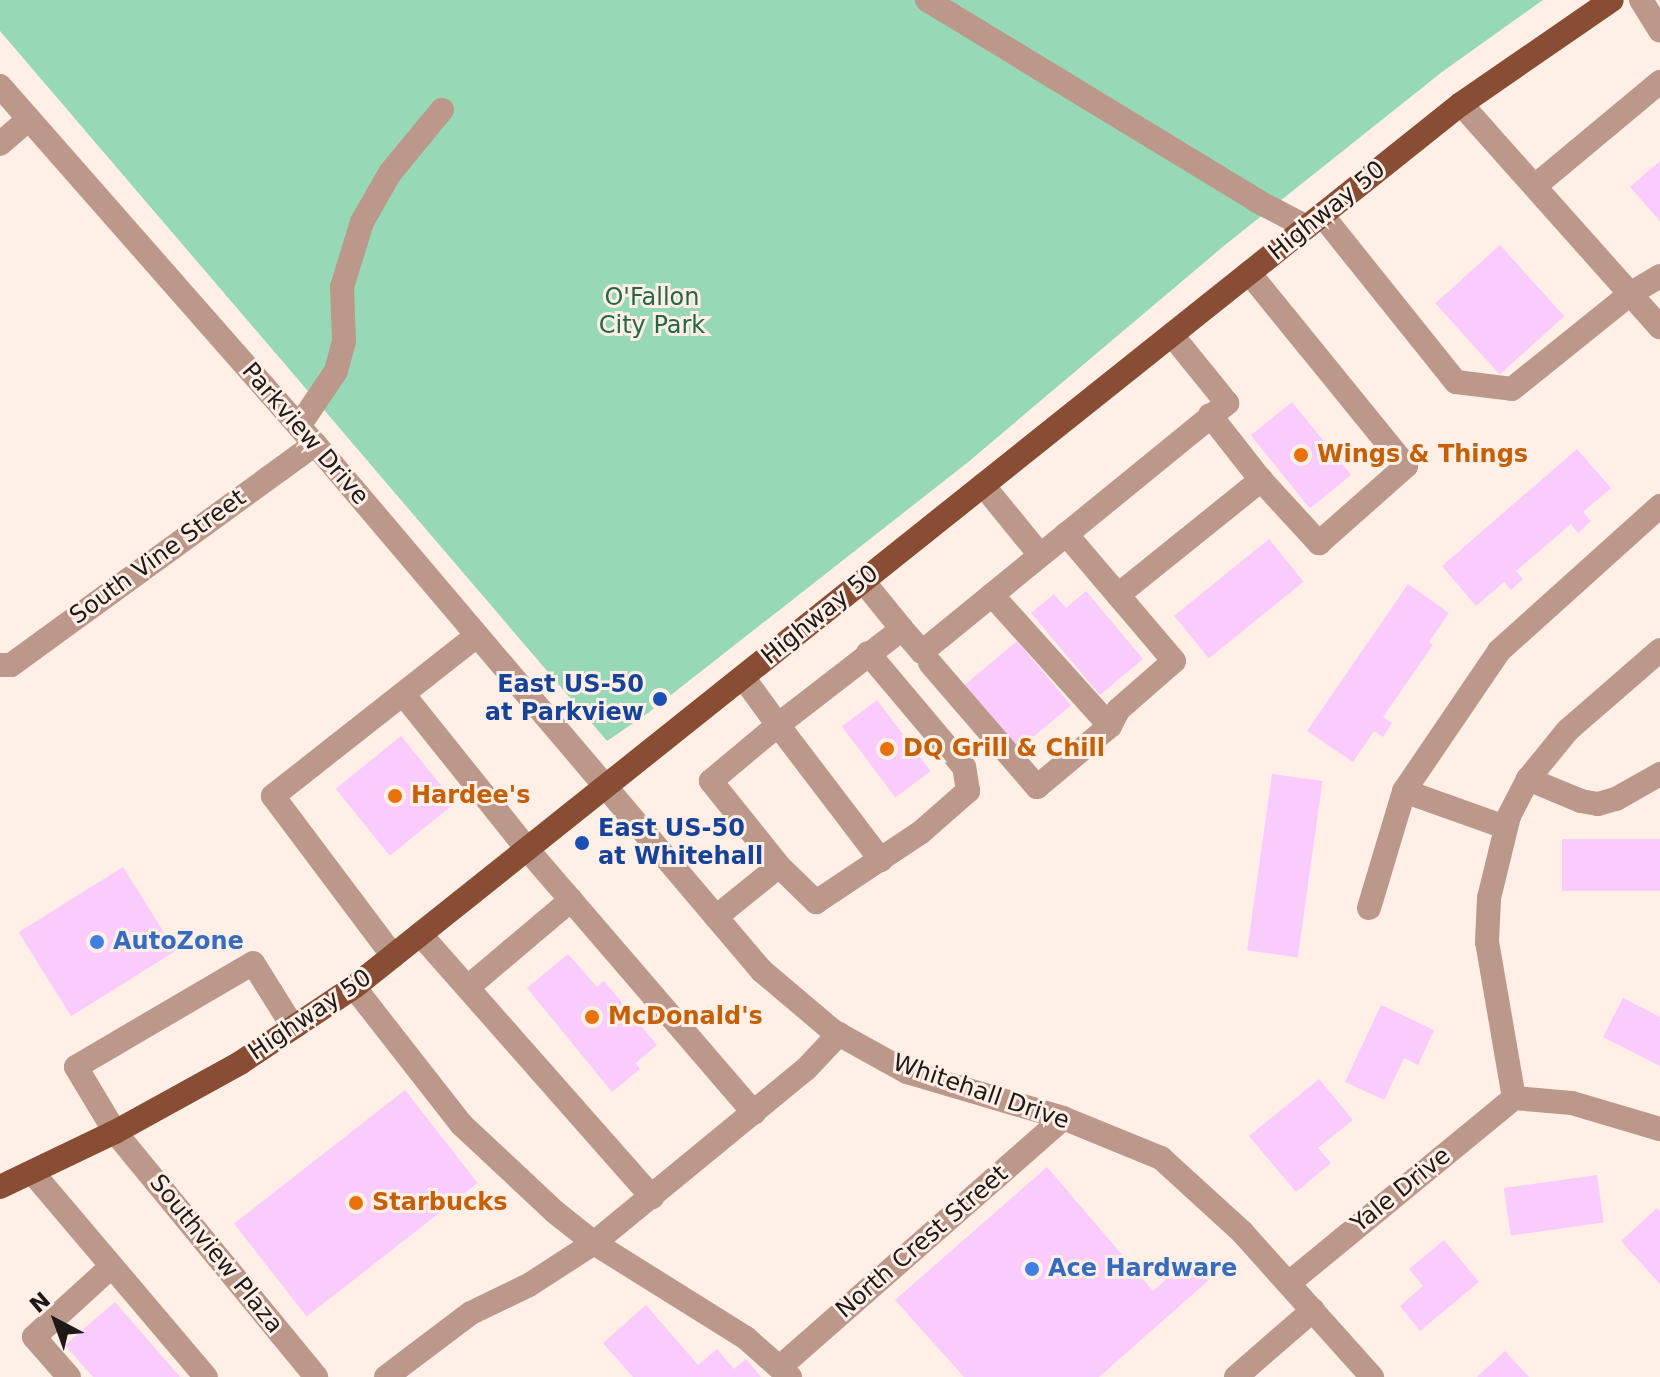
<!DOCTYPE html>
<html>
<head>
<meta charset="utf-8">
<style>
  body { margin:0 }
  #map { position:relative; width:1660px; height:1377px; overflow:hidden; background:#ffefe7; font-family:"DejaVu Sans",sans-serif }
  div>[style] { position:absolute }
  .green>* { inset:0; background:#97d9b7 }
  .building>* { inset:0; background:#facbfd; transform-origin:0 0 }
  .minor>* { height:24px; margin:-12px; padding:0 12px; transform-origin:12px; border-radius:12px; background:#bc988b }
  .major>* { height:24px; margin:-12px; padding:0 12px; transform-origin:12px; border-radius:12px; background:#894d34 }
  .dots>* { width:22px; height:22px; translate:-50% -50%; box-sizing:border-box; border:4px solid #ffefe7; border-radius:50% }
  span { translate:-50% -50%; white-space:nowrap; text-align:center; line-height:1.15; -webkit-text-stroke:6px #ffefe7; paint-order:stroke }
  .street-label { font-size:24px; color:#1e1916 }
  .park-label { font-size:24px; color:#256548 }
  .food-label { font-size:24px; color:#c56008; font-weight:700 }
  .left { translate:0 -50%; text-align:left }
  .transit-label { font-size:24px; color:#164399; font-weight:700 }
  .right { translate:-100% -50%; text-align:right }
  .shop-label { font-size:24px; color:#366cbe; font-weight:700 }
  .north { position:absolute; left:16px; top:1281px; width:80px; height:80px; -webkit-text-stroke:6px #ffefe7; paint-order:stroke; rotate:319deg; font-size:22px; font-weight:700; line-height:32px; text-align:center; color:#1e1916 }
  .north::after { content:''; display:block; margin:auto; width:28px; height:36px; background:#1e1916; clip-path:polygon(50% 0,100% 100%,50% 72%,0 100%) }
</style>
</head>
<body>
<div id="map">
  <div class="green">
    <div style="clip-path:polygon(0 0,1543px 0,1442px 72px,1225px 245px,967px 463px,648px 713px,607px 741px,0 31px)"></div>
  </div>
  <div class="building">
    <div style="clip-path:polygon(1660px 161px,1660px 221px,1630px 187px)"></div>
    <div style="left:1500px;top:245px;width:96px;height:87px;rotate:48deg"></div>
    <div style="left:1292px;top:402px;width:94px;height:53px;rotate:51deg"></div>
    <div style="clip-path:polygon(1577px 449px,1611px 488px,1583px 512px,1591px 521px,1578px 533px,1571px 524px,1516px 571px,1523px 579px,1511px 590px,1504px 582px,1476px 606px,1442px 566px)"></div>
    <div style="left:1269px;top:539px;width:55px;height:122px;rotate:51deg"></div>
    <div style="clip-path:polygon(1408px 584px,1449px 613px,1429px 642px,1433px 645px,1383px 717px,1392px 723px,1383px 737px,1374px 731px,1353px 762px,1307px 731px)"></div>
    <div style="clip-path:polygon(1086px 591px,1143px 659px,1100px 695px,1031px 613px,1054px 594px,1066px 608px)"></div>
    <div style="left:1017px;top:641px;width:84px;height:73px;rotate:50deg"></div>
    <div style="left:877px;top:700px;width:89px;height:44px;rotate:53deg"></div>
    <div style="left:401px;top:736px;width:86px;height:84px;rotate:51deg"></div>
    <div style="left:1272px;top:774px;width:51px;height:178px;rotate:8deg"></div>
    <div style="left:1660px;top:839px;width:52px;height:98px;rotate:90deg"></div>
    <div style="left:123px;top:867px;width:99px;height:123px;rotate:58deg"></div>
    <div style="clip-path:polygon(568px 954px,597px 987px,604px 981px,657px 1045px,636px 1063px,640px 1069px,612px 1092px,527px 988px)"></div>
    <div style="clip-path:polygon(1623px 998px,1660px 1017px,1660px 1066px,1603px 1037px)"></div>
    <div style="clip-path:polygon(1381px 1005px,1434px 1030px,1418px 1065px,1404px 1058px,1384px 1100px,1345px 1082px)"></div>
    <div style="clip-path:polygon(1319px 1079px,1353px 1120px,1318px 1148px,1331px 1163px,1296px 1192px,1249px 1136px)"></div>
    <div style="left:405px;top:1090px;width:118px;height:217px;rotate:52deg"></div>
    <div style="clip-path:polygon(1047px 1167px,1153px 1291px,1190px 1258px,1209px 1280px,1099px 1377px,964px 1377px,895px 1300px)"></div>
    <div style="left:1597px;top:1175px;width:48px;height:94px;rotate:82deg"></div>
    <div style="clip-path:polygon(1657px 1208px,1660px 1211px,1660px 1284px,1621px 1241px)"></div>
    <div style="clip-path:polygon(1444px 1240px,1479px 1282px,1420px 1331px,1400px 1306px,1423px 1286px,1409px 1269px)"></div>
    <div style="clip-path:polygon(115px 1302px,180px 1377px,93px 1377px,65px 1345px)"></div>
    <div style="clip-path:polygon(646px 1305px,698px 1365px,717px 1349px,734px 1369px,746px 1359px,761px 1377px,633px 1377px,603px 1343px)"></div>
    <div style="clip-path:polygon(1505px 1351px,1529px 1377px,1477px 1377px)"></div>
  </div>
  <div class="minor">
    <div style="left:927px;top:0;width:386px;rotate:31.3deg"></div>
    <div style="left:1257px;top:201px;width:56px;rotate:27.5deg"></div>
    <div style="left:1641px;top:0;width:36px;rotate:58deg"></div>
    <div style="left:0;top:86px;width:477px;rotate:48.7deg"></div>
    <div style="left:315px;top:444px;width:691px;rotate:49.7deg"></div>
    <div style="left:762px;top:971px;width:93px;rotate:40.2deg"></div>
    <div style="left:833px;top:1031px;width:85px;rotate:29deg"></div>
    <div style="left:907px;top:1072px;width:163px;rotate:16.4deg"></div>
    <div style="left:1063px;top:1118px;width:106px;rotate:22.2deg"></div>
    <div style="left:1161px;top:1158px;width:110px;rotate:42.4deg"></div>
    <div style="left:1242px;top:1232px;width:195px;rotate:48.1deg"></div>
    <div style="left:1461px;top:104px;width:299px;rotate:48.3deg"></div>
    <div style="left:0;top:144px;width:38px;rotate:-41deg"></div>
    <div style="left:1535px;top:186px;width:163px;rotate:-39.8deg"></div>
    <div style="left:1322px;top:215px;width:214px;rotate:51.3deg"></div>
    <div style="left:1456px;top:382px;width:56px;rotate:7.1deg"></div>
    <div style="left:1512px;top:389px;width:151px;rotate:-38.8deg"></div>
    <div style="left:1630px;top:294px;width:35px;rotate:-31deg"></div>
    <div style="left:1210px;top:415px;width:83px;rotate:51.9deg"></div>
    <div style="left:1261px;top:480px;width:86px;rotate:47.4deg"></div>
    <div style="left:1319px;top:543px;width:116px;rotate:-41.5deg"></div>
    <div style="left:1406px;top:466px;width:249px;rotate:-129.1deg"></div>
    <div style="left:299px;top:426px;width:66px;rotate:-56.1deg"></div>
    <div style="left:336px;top:371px;width:31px;rotate:-75deg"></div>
    <div style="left:344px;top:341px;width:54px;rotate:-92.1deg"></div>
    <div style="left:342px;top:287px;width:68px;rotate:-72.9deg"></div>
    <div style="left:362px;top:222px;width:56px;rotate:-60.3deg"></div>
    <div style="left:390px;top:173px;width:82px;rotate:-50.5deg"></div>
    <div style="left:983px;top:485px;width:90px;rotate:50.8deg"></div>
    <div style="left:1066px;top:534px;width:80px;rotate:49.6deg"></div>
    <div style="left:1118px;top:595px;width:184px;rotate:-38.8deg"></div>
    <div style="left:863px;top:581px;width:62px;rotate:50.9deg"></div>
    <div style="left:902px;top:629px;width:157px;rotate:142.3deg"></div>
    <div style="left:778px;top:725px;width:170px;rotate:52.7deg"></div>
    <div style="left:992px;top:595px;width:176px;rotate:48deg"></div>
    <div style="left:902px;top:629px;width:30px;rotate:49deg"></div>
    <div style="left:922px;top:652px;width:394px;rotate:-39.2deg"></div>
    <div style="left:1227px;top:403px;width:87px;rotate:-129deg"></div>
    <div style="left:930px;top:663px;width:164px;rotate:49.2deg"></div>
    <div style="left:1037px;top:787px;width:95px;rotate:-39.9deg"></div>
    <div style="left:1110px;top:726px;width:18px;rotate:-63deg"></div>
    <div style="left:1118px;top:710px;width:74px;rotate:-41.2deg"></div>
    <div style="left:1174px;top:661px;width:87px;rotate:-130.3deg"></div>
    <div style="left:0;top:665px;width:11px"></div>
    <div style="left:11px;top:665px;width:376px;rotate:-36deg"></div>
    <div style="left:403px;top:694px;width:198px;rotate:51.3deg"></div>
    <div style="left:527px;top:849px;width:348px;rotate:49.3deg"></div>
    <div style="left:1528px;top:779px;width:57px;rotate:22.5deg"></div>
    <div style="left:1581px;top:801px;width:17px;rotate:10deg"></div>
    <div style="left:1598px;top:804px;width:19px;rotate:-16deg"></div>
    <div style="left:1616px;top:799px;width:51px;rotate:-29.6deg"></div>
    <div style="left:1505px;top:827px;width:107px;rotate:-160.4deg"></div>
    <div style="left:1404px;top:791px;width:169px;rotate:-55.8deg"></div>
    <div style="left:1499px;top:651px;width:217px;rotate:-42deg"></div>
    <div style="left:779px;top:866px;width:52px;rotate:44.2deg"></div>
    <div style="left:816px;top:902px;width:125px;rotate:-33.6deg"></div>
    <div style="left:920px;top:833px;width:64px;rotate:-41.2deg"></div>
    <div style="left:968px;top:791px;width:24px;rotate:-99deg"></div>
    <div style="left:964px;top:767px;width:149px;rotate:-130.1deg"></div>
    <div style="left:1369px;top:908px;width:122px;rotate:-73.3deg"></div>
    <div style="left:716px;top:917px;width:81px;rotate:-39deg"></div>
    <div style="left:779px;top:866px;width:109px;rotate:-128.7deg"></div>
    <div style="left:711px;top:781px;width:87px;rotate:-39.9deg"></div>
    <div style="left:778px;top:725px;width:59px;rotate:-126.1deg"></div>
    <div style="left:420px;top:934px;width:351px;rotate:48.6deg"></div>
    <div style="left:393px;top:956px;width:200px;rotate:-126.9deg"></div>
    <div style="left:273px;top:796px;width:258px;rotate:-38.2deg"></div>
    <div style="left:354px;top:987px;width:175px;rotate:52deg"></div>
    <div style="left:462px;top:1125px;width:127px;rotate:43.1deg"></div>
    <div style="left:555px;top:1212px;width:50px;rotate:38.5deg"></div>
    <div style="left:594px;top:1243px;width:179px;rotate:32deg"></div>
    <div style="left:746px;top:1338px;width:59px;rotate:41.6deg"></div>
    <div style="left:468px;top:987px;width:135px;rotate:-40.2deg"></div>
    <div style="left:293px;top:1027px;width:75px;rotate:-122deg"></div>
    <div style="left:253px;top:963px;width:205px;rotate:149.6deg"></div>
    <div style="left:76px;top:1067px;width:76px;rotate:59deg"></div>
    <div style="left:115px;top:1132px;width:317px;rotate:50.6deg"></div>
    <div style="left:1514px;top:1098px;width:158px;rotate:-99.8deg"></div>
    <div style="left:1487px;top:942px;width:44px;rotate:-87.4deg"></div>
    <div style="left:1489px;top:898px;width:84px;rotate:-76.3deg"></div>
    <div style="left:1509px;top:816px;width:42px;rotate:-62.8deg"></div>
    <div style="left:1528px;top:779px;width:63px;rotate:-50.8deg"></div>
    <div style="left:1568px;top:730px;width:122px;rotate:-41deg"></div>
    <div style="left:1514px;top:1098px;width:58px;rotate:4.9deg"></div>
    <div style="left:1572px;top:1103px;width:92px;rotate:16.5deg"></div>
    <div style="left:32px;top:1172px;width:269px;rotate:49.7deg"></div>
    <div style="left:1289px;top:1283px;width:291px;rotate:-39.4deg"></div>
    <div style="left:780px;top:1367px;width:377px;rotate:-41.3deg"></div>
    <div style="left:69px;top:1377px;width:53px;rotate:-131.2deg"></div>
    <div style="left:34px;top:1337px;width:105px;rotate:-42.3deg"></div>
    <div style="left:386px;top:1377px;width:106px;rotate:-37deg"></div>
    <div style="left:471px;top:1313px;width:64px;rotate:-25.8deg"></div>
    <div style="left:529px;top:1285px;width:77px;rotate:-32.9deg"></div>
    <div style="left:594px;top:1243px;width:274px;rotate:-39.4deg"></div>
    <div style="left:806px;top:1069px;width:48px;rotate:-46.7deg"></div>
    <div style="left:1236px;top:1377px;width:102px;rotate:-41deg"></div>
  </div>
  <div class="major">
    <div style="left:0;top:1187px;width:127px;rotate:-25.6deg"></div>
    <div style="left:115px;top:1132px;width:143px;rotate:-28.9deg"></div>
    <div style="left:240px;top:1063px;width:137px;rotate:-33.7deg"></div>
    <div style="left:354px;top:987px;width:1416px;rotate:-38.58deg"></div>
    <div style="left:1461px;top:104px;width:183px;rotate:-34.6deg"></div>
  </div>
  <div class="dots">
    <div style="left:1301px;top:455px;background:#e8710a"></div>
    <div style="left:660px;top:699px;background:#1a4fb4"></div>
    <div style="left:887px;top:749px;background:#e8710a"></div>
    <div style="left:395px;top:796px;background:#e8710a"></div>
    <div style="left:582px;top:843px;background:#1a4fb4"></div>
    <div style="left:97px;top:942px;background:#3f7fe0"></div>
    <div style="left:592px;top:1017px;background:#e8710a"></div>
    <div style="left:356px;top:1203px;background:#e8710a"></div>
    <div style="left:1032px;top:1269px;background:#3f7fe0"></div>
  </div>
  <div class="street-label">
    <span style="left:1327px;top:211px;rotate:-39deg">Highway 50</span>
    <span style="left:305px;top:434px;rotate:49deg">Parkview Drive</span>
    <span style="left:158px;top:557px;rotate:-36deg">South Vine Street</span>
    <span style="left:820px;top:615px;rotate:-39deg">Highway 50</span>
    <span style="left:310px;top:1015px;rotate:-34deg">Highway 50</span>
    <span style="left:981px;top:1092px;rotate:19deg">Whitehall Drive</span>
    <span style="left:1401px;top:1190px;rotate:-39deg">Yale Drive</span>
    <span style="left:922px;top:1242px;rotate:-41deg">North Crest Street</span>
    <span style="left:216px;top:1254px;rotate:51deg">Southview Plaza</span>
  </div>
  <div class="park-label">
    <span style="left:652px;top:312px">O'Fallon<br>City Park</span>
  </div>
  <div class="food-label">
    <span class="left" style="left:1317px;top:455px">Wings &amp; Things</span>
    <span class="left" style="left:903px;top:749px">DQ Grill &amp; Chill</span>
    <span class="left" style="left:411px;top:796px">Hardee's</span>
    <span class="left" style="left:608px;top:1017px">McDonald's</span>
    <span class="left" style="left:372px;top:1203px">Starbucks</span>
  </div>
  <div class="transit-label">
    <span class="right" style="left:644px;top:699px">East US-50<br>at Parkview</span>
    <span class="left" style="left:598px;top:843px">East US-50<br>at Whitehall</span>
  </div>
  <div class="shop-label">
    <span class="left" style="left:113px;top:942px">AutoZone</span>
    <span class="left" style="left:1048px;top:1269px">Ace Hardware</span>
  </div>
  <div class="north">N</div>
</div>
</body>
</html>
